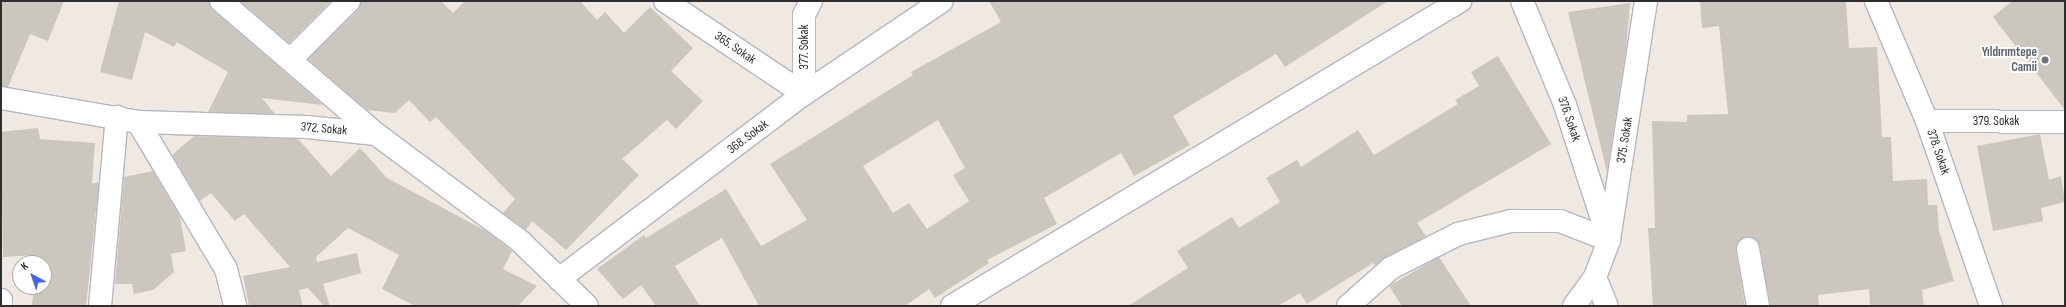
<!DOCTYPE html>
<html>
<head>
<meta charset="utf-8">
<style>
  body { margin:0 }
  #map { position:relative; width:2066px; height:307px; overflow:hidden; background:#efe9e1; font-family:"Sofia Sans Condensed",sans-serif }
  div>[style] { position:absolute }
  .building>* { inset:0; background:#cbc7bf }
  .roads { filter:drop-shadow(1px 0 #b4b7c1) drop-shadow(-1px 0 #b4b7c1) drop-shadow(0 1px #b4b7c1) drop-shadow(0 -1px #b4b7c1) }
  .minor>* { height:22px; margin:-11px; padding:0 11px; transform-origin:11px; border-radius:11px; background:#fff }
  .dots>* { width:11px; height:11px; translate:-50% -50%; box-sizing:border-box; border:2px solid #fff; border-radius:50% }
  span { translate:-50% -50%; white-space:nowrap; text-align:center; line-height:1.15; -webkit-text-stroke:4px #fff; paint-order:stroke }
  .street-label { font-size:13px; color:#2e2e2e }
  .worship-label { font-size:13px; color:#5b616d; font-weight:700 }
  .right { translate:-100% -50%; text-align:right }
  .frame { position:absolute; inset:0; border:2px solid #2e2e2e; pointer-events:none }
  .north { position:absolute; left:12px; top:255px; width:40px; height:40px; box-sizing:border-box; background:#fff; border:1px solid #ababab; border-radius:50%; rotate:320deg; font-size:11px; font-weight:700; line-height:16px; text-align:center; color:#2e2e2e }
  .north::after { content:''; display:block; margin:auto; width:14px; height:18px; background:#4264fb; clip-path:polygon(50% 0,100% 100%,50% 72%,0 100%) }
</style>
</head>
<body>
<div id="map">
  <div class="building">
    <div style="clip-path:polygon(1px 1px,64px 1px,48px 41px,30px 34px,8px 87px,1px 86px)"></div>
    <div style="clip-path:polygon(119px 1px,209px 1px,213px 10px,323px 105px,262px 98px,275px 114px,208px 112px,228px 72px,177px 42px,174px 47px,145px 32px,132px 80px,100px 72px)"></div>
    <div style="clip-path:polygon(240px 1px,331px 1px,289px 43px)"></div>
    <div style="clip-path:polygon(361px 1px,441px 1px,453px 13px,465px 1px,580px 1px,597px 20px,605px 12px,624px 33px,650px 7px,693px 48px,671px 71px,703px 101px,676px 129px,667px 120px,622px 159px,639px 175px,566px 250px,532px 221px,526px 230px,503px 213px,515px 199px,436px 117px,430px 122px,409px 100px,395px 113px,367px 110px,308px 59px,358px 10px)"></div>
    <div style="clip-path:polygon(evenodd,989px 1px,1388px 1px,1285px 67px,1276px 54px,1173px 116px,1190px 145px,1134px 176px,1121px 153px,1044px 198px,1057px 224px,987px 260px,989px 263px,935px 298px,929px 289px,905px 306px,759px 306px,722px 238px,675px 266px,700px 306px,656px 306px,641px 285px,623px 299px,597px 269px,644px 235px,646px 238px,726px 189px,761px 246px,807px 220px,770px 164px,913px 75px,911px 72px,1001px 22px,989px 1px,938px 120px,965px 168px,953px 175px,969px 201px,927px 229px,909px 203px,893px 213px,863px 166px,938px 120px)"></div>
    <div style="clip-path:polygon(1700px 1px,1846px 1px,1849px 48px,1877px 47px,1882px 137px,1891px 137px,1893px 181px,1927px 179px,1928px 205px,1937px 205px,1939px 231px,1954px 281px,1922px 290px,1924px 306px,1870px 306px,1869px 289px,1818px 295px,1819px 306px,1770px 306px,1760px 246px,1757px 241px,1746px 237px,1740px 240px,1736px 251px,1745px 306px,1653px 306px,1648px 228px,1655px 228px,1652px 121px,1687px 122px,1687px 115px,1728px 114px,1719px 26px,1702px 28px)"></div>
    <div style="clip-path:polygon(2012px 1px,2065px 1px,2065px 110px,1993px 17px)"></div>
    <div style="clip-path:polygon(1630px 3px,1626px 49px,1607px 172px,1568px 12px)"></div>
    <div style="clip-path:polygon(1498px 56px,1551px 144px,1417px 223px,1426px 236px,1375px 265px,1373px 263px,1307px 304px,1300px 293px,1278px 306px,1128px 306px,1188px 268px,1177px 251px,1232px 217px,1239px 228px,1280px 202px,1266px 178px,1297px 160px,1301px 167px,1358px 130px,1374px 155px,1458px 104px,1455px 100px,1479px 86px,1471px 72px)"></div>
    <div style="clip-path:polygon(38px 128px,40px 139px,95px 143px,92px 184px,99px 182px,86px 306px,32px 305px,34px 287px,44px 287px,44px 263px,34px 263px,34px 255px,3px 257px,1px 132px)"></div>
    <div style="clip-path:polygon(2040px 134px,2049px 180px,2061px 176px,2065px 202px,2041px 208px,2043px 221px,1993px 231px,1977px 146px)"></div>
    <div style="clip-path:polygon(194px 136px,298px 139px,331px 176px,360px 148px,387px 178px,486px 231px,512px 251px,503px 269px,537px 286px,518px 306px,415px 306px,382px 289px,399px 255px,348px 228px,316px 257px,317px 262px,357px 253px,361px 273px,323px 284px,330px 306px,324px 306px,308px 288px,299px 290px,303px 306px,249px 306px,243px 276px,290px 267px,244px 214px,235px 221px,211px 193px,200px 201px,172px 155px)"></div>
    <div style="clip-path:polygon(153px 171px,180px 217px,186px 251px,171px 254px,174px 272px,153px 290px,134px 294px,132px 284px,115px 284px,124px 177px)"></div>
    <div style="clip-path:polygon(1439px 257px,1471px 306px,1402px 306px,1389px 286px)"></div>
  </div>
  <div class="roads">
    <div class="minor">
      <div style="left:221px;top:1px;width:204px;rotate:40.6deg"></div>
      <div style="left:665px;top:1px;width:167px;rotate:33.8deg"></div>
      <div style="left:1522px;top:1px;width:113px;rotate:67.5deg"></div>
      <div style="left:1565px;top:105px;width:139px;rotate:72deg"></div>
      <div style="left:1876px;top:1px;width:130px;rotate:67deg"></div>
      <div style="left:1927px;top:121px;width:196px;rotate:70.9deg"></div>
      <div style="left:291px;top:59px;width:82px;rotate:-45deg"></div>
      <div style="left:804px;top:94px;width:79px;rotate:-90deg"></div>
      <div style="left:804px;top:15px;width:16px;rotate:-63deg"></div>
      <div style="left:1px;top:98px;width:139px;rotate:9.9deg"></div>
      <div style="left:138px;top:122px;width:169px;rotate:1.7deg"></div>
      <div style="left:307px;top:127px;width:69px;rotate:5.8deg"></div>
      <div style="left:376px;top:134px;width:179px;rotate:36.6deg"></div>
      <div style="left:520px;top:241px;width:93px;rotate:44.1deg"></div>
      <div style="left:1927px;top:121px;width:138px;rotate:0.4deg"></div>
      <div style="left:138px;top:122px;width:171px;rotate:59.1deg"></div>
      <div style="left:226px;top:269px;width:38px;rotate:76deg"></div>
      <div style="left:1748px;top:249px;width:58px;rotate:80deg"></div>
      <div style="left:1595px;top:277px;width:31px;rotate:68deg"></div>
      <div style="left:559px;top:279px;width:307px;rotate:-37.1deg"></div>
      <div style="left:804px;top:94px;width:166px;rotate:-34deg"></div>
      <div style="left:1px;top:300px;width:6px;rotate:90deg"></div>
      <div style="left:100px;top:306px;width:190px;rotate:-84.9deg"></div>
      <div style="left:952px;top:306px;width:593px;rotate:-30.98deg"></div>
      <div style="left:1348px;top:306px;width:57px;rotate:-41.5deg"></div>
      <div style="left:1391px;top:268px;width:75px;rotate:-26.9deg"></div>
      <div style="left:1458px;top:234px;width:55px;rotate:-13.8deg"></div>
      <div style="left:1511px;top:221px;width:49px"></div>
      <div style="left:1560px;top:221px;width:53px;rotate:21.2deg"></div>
      <div style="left:1574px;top:306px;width:36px;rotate:-54deg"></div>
      <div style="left:1595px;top:277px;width:40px;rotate:-69deg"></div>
      <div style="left:1609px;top:240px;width:242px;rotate:-81.2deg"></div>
    </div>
  </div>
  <div class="dots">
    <div style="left:2045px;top:60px;background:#6b7280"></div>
  </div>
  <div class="street-label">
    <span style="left:804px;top:47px;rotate:-90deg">377. Sokak</span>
    <span style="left:735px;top:48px;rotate:34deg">365. Sokak</span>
    <span style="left:1569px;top:119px;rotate:71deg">376. Sokak</span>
    <span style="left:1996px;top:121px">379. Sokak</span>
    <span style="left:324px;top:129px;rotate:5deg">372. Sokak</span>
    <span style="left:748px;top:137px;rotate:-37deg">368. Sokak</span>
    <span style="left:1625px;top:140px;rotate:-81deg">375. Sokak</span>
    <span style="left:1938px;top:152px;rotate:71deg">378. Sokak</span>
  </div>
  <div class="worship-label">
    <span class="right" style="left:2037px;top:60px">Yıldırımtepe<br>Camii</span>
  </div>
  <div class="frame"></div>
  <div class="north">K</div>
</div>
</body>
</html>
